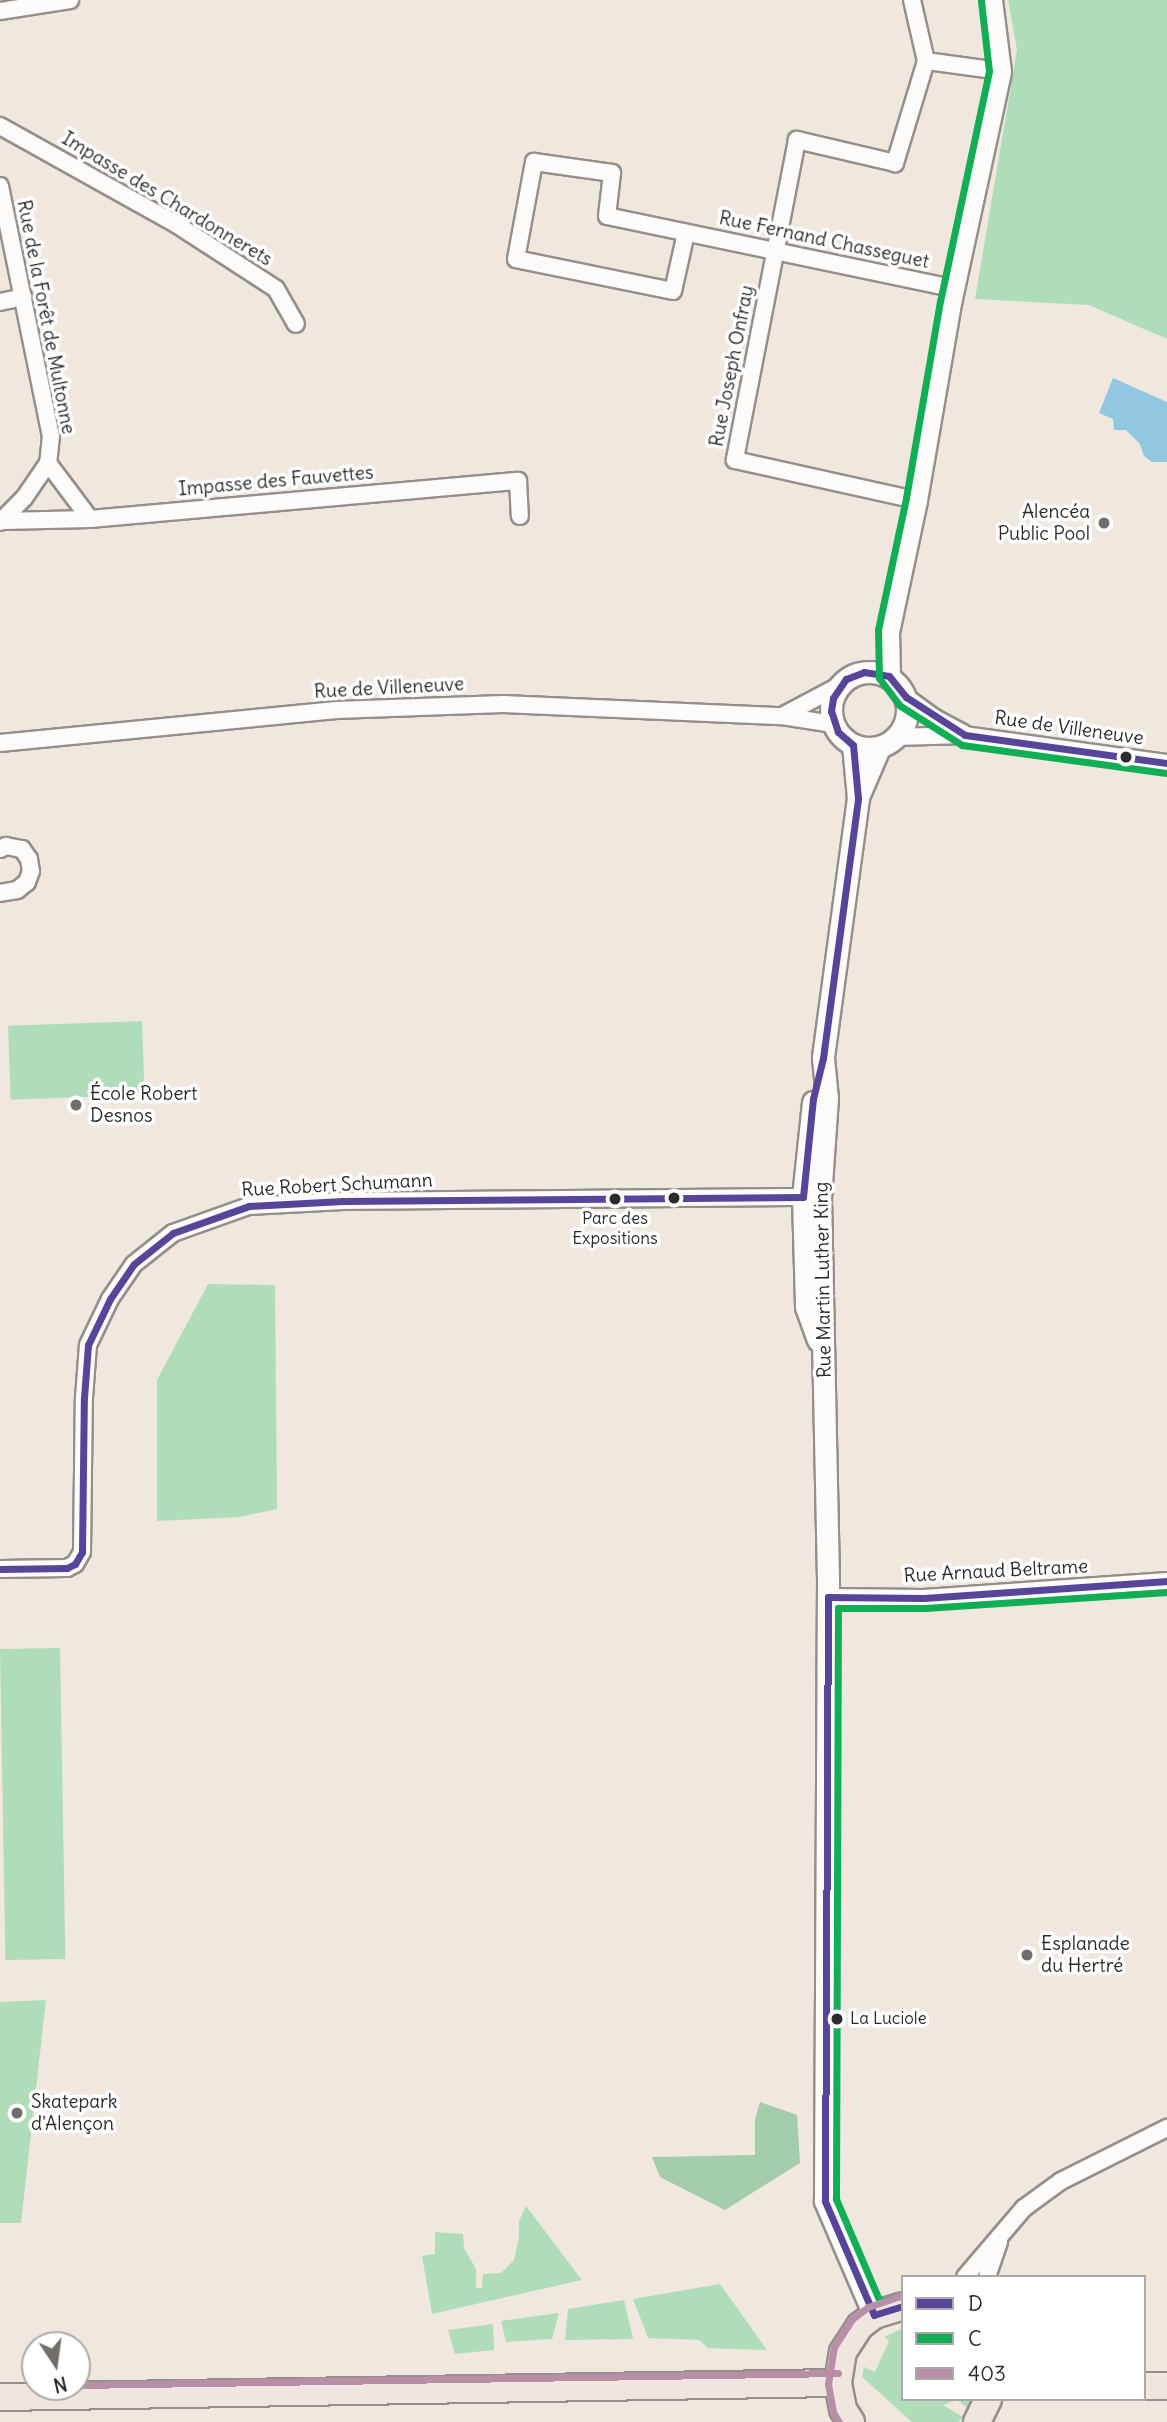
<!DOCTYPE html>
<html>
<head>
<meta charset="utf-8">
<style>
  body { margin:0 }
  #map { position:relative; width:1167px; height:2422px; overflow:hidden; background:#f0e7de; font-family:Delius,sans-serif }
  div>[style] { position:absolute }
  .green>* { inset:0; background:#b0ddb9; transform-origin:0 0 }
  .forest>* { inset:0; background:#a3ccab }
  .water>* { inset:0; background:#92c7e2 }
  .roads { filter:drop-shadow(2px 0 #948f8b) drop-shadow(-2px 0 #948f8b) drop-shadow(0 2px #948f8b) drop-shadow(0 -2px #948f8b) }
  .minor>* { height:16px; margin:-8px; padding:0 8px; transform-origin:8px; border-radius:8px; background:#fdfbfa }
  .tertiary>* { height:21px; margin:-10.5px; padding:0 10.5px; transform-origin:10.5px; border-radius:10.5px; background:#fdfbfa }
  .tertiary>.ring { margin:-10.5px; padding:0; box-sizing:content-box; background:none; border:21px solid #fdfbfa; border-radius:50% }
  .primary>* { height:26px; margin:-13px; padding:0 13px; transform-origin:13px; border-radius:13px; background:#efe6df }
  .bus-1>* { height:7px; margin:-3.5px; padding:0 3.5px; transform-origin:3.5px; border-radius:3.5px; background:#584499 }
  .bus-2>* { height:7px; margin:-3.5px; padding:0 3.5px; transform-origin:3.5px; border-radius:3.5px; background:#12ae56 }
  .bus-3>* { height:7px; margin:-3.5px; padding:0 3.5px; transform-origin:3.5px; border-radius:3.5px; background:#b98ea7 }
  .dots>* { width:19px; height:19px; translate:-50% -50%; box-sizing:border-box; border:4px solid #fff; border-radius:50% }
  span { translate:-50% -50%; white-space:nowrap; text-align:center; line-height:1.15; -webkit-text-stroke:7px #fff; paint-order:stroke }
  .bus-label { font-size:17px; color:#2b2b2b }
  .left { translate:0 -50%; text-align:left }
  .street-label { font-size:19px; color:#2b2b2b }
  .poi-label { font-size:19px; color:#2b2b2b }
  .right { translate:-100% -50%; text-align:right }
  .legend { position:absolute; left:901px; top:2275px; width:245px; height:126px; box-sizing:border-box; background:#fff; border:2px solid #aaa; margin:0; padding:9px 12px; list-style:none; font-size:21px; color:#2b2b2b }
  .legend li { display:flex; align-items:center; gap:14px; height:35px }
  .legend b { width:35px; border:2px solid #aaa }
  .north { position:absolute; left:21px; top:2331px; width:70px; height:70px; box-sizing:border-box; background:#fff; border:2px solid #aaa; border-radius:50%; rotate:167deg; font-size:19px; font-weight:700; line-height:28px; text-align:center; color:#2b2b2b }
  .north::after { content:''; display:block; margin:auto; width:24px; height:32px; background:#706d6a; clip-path:polygon(50% 0,100% 100%,50% 72%,0 100%) }
</style>
</head>
<body>
<div id="map">
  <div class="green">
    <div style="clip-path:polygon(1008px 0,1167px 0,1167px 339px,1089px 305px,975px 299px,1017px 50px)"></div>
    <div style="left:142px;top:1021px;width:74px;height:134px;rotate:88deg"></div>
    <div style="clip-path:polygon(208px 1284px,275px 1285px,277px 1509px,240px 1517px,157px 1521px,157px 1380px)"></div>
    <div style="left:60px;top:1648px;width:311px;height:60px;rotate:89deg"></div>
    <div style="clip-path:polygon(46px 2000px,21px 2223px,0 2223px,0 2002px)"></div>
    <div style="clip-path:polygon(526px 2206px,582px 2280px,432px 2314px,422px 2256px,435px 2254px,435px 2232px,463px 2234px,464px 2248px,476px 2269px,476px 2288px,482px 2288px,483px 2274px,501px 2273px,514px 2260px,519px 2237px,519px 2221px)"></div>
    <div style="clip-path:polygon(720px 2284px,767px 2350px,708px 2348px,699px 2340px,648px 2338px,633px 2299px)"></div>
    <div style="clip-path:polygon(624px 2300px,633px 2339px,565px 2340px,568px 2309px)"></div>
    <div style="clip-path:polygon(559px 2313px,552px 2339px,506px 2342px,501px 2321px)"></div>
    <div style="clip-path:polygon(493px 2324px,494px 2350px,455px 2354px,448px 2330px)"></div>
    <div style="clip-path:polygon(903px 2328px,903px 2399px,971px 2399px,968px 2408px,957px 2400px,943px 2405px,963px 2417px,958px 2422px,912px 2422px,862px 2377px,864px 2367px,875px 2372px,889px 2341px,884px 2337px)"></div>
  </div>
  <div class="forest">
    <div style="clip-path:polygon(760px 2102px,797px 2115px,800px 2163px,725px 2210px,660px 2177px,652px 2157px,755px 2155px,755px 2120px)"></div>
  </div>
  <div class="water">
    <div style="clip-path:polygon(1113px 378px,1167px 402px,1167px 462px,1152px 462px,1144px 456px,1140px 444px,1126px 430px,1114px 430px,1113px 419px,1099px 413px)"></div>
  </div>
  <div class="roads">
    <div class="minor">
      <div style="left:912px;top:0;width:63px;rotate:77.1deg"></div>
      <div style="left:926px;top:61px;width:107px;rotate:106.9deg"></div>
      <div style="left:895px;top:163px;width:101px;rotate:-166.8deg"></div>
      <div style="left:797px;top:140px;width:326px;rotate:101deg"></div>
      <div style="left:735px;top:460px;width:185px;rotate:12.5deg"></div>
      <div style="left:0;top:11px;width:71px;rotate:-8.9deg"></div>
      <div style="left:926px;top:61px;width:75px;rotate:7.7deg"></div>
      <div style="left:0;top:126px;width:201px;rotate:29.1deg"></div>
      <div style="left:176px;top:224px;width:119px;rotate:33deg"></div>
      <div style="left:276px;top:289px;width:40px;rotate:60.3deg"></div>
      <div style="left:0;top:186px;width:255px;rotate:78.5deg"></div>
      <div style="left:51px;top:436px;width:27px;rotate:96deg"></div>
      <div style="left:48px;top:463px;width:42px;rotate:124.4deg"></div>
      <div style="left:24px;top:498px;width:34px;rotate:135deg"></div>
      <div style="left:686px;top:233px;width:59px;rotate:102.6deg"></div>
      <div style="left:673px;top:291px;width:160px;rotate:-168.5deg"></div>
      <div style="left:516px;top:259px;width:99px;rotate:-79.5deg"></div>
      <div style="left:534px;top:162px;width:79px;rotate:8deg"></div>
      <div style="left:612px;top:173px;width:43px;rotate:96.6deg"></div>
      <div style="left:607px;top:216px;width:353px;rotate:11.8deg"></div>
      <div style="left:0;top:302px;width:24px;rotate:-12deg"></div>
      <div style="left:48px;top:463px;width:70px;rotate:53.1deg"></div>
      <div style="left:2px;top:521px;width:88px;rotate:-1.3deg"></div>
      <div style="left:90px;top:519px;width:430px;rotate:-5.1deg"></div>
      <div style="left:518px;top:481px;width:35px;rotate:87deg"></div>
      <div style="left:906px;top:697px;width:36px;rotate:36deg"></div>
      <div style="left:935px;top:718px;width:32px;rotate:28deg"></div>
      <div style="left:782px;top:716px;width:64px;rotate:-27.8deg"></div>
      <div style="left:896px;top:737px;width:69px;rotate:-1.7deg"></div>
      <div style="left:965px;top:735px;width:204px;rotate:7.9deg"></div>
      <div style="left:0;top:743px;width:338px;rotate:-5.6deg"></div>
      <div style="left:336px;top:710px;width:167px;rotate:-2.1deg"></div>
      <div style="left:503px;top:704px;width:279px;rotate:2.5deg"></div>
      <div style="left:782px;top:716px;width:52px;rotate:8.9deg"></div>
      <div style="left:0;top:849px;width:7px;rotate:-27deg"></div>
      <div style="left:6px;top:846px;width:16px;rotate:11deg"></div>
      <div style="left:22px;top:849px;width:12px;rotate:55deg"></div>
      <div style="left:29px;top:859px;width:12px;rotate:81deg"></div>
      <div style="left:31px;top:871px;width:12px;rotate:110deg"></div>
      <div style="left:27px;top:882px;width:13px;rotate:141deg"></div>
      <div style="left:17px;top:890px;width:17px;rotate:170deg"></div>
      <div style="left:0;top:1569px;width:67px;rotate:-0.9deg"></div>
      <div style="left:67px;top:1568px;width:9px;rotate:-27deg"></div>
      <div style="left:75px;top:1564px;width:14px;rotate:-60deg"></div>
      <div style="left:82px;top:1552px;width:154px;rotate:-89.3deg"></div>
      <div style="left:84px;top:1398px;width:53px;rotate:-85.7deg"></div>
      <div style="left:88px;top:1345px;width:51px;rotate:-64.4deg"></div>
      <div style="left:110px;top:1299px;width:42px;rotate:-55.6deg"></div>
      <div style="left:134px;top:1264px;width:50px;rotate:-38.5deg"></div>
      <div style="left:173px;top:1233px;width:81px;rotate:-19.6deg"></div>
      <div style="left:249px;top:1206px;width:94px;rotate:-3deg"></div>
      <div style="left:343px;top:1201px;width:471px;rotate:-0.5deg"></div>
      <div style="left:828px;top:1597px;width:96px;rotate:0.6deg"></div>
      <div style="left:924px;top:1598px;width:244px;rotate:-4deg"></div>
      <div style="left:965px;top:2277px;width:91px;rotate:-49.5deg"></div>
      <div style="left:1024px;top:2208px;width:46px;rotate:-36.1deg"></div>
      <div style="left:1061px;top:2181px;width:119px;rotate:-26.6deg"></div>
      <div style="left:987px;top:2277px;width:37px;rotate:-71deg"></div>
    </div>
    <div class="tertiary">
      <div class="ring" style="left:831px;top:672px;width:55px;height:55px"></div>
      <div style="left:889px;top:676px;width:44px;rotate:-91.3deg"></div>
      <div style="left:888px;top:632px;width:135px;rotate:-78deg"></div>
      <div style="left:916px;top:500px;width:200px;rotate:-80.2deg"></div>
      <div style="left:950px;top:303px;width:237px;rotate:-77.8deg"></div>
      <div style="left:1000px;top:71px;width:72px;rotate:-97.2deg"></div>
      <div style="left:853px;top:745px;width:53px;rotate:84.6deg"></div>
      <div style="left:858px;top:798px;width:262px;rotate:97.7deg"></div>
      <div style="left:823px;top:1058px;width:40px;rotate:84.3deg"></div>
      <div style="left:827px;top:1098px;width:99px;rotate:94deg"></div>
      <div style="left:820px;top:1197px;width:383px;rotate:88.8deg"></div>
      <div style="left:828px;top:1580px;width:621px;rotate:90.28deg"></div>
      <div style="left:825px;top:2201px;width:124px;rotate:66.7deg"></div>
      <div style="left:858px;top:797px;width:53px;rotate:-66.8deg"></div>
      <div style="left:813px;top:1102px;width:96px;rotate:96deg"></div>
      <div style="left:803px;top:1197px;width:110px;rotate:88.4deg"></div>
      <div style="left:806px;top:1307px;width:35px;rotate:70deg"></div>
    </div>
    <div class="primary">
      <div style="left:1144px;top:2386px;width:23px"></div>
      <div style="left:0;top:2397px;width:838px;rotate:-0.96deg"></div>
      <div style="left:851px;top:2422px;width:15px;rotate:-122deg"></div>
      <div style="left:843px;top:2409px;width:26px;rotate:-101deg"></div>
      <div style="left:838px;top:2383px;width:31px;rotate:-81deg"></div>
      <div style="left:843px;top:2352px;width:31px;rotate:-57deg"></div>
      <div style="left:860px;top:2326px;width:18px;rotate:-38deg"></div>
      <div style="left:874px;top:2315px;width:30px;rotate:-17deg"></div>
      <div style="left:977px;top:2422px;width:25px;rotate:-64deg"></div>
    </div>
  </div>
  <div class="bus-1">
    <div style="left:0;top:1569px;width:67px;rotate:-0.9deg"></div>
    <div style="left:67px;top:1568px;width:9px;rotate:-27deg"></div>
    <div style="left:75px;top:1564px;width:14px;rotate:-60deg"></div>
    <div style="left:82px;top:1552px;width:154px;rotate:-89.3deg"></div>
    <div style="left:84px;top:1398px;width:53px;rotate:-85.7deg"></div>
    <div style="left:88px;top:1345px;width:51px;rotate:-64.4deg"></div>
    <div style="left:110px;top:1299px;width:42px;rotate:-55.6deg"></div>
    <div style="left:134px;top:1264px;width:50px;rotate:-38.5deg"></div>
    <div style="left:173px;top:1233px;width:81px;rotate:-19.6deg"></div>
    <div style="left:249px;top:1206px;width:94px;rotate:-3deg"></div>
    <div style="left:343px;top:1201px;width:460px;rotate:-0.5deg"></div>
    <div style="left:803px;top:1197px;width:99px;rotate:-84.2deg"></div>
    <div style="left:813px;top:1099px;width:42px;rotate:-76.3deg"></div>
    <div style="left:823px;top:1058px;width:262px;rotate:-82.3deg"></div>
    <div style="left:858px;top:798px;width:53px;rotate:-95.4deg"></div>
    <div style="left:853px;top:745px;width:20px;rotate:-139deg"></div>
    <div style="left:838px;top:732px;width:22px;rotate:-108deg"></div>
    <div style="left:831px;top:711px;width:13px;rotate:-81deg"></div>
    <div style="left:833px;top:698px;width:23px;rotate:-56deg"></div>
    <div style="left:846px;top:679px;width:19px;rotate:-21deg"></div>
    <div style="left:864px;top:672px;width:25px;rotate:9deg"></div>
    <div style="left:889px;top:676px;width:27px;rotate:51deg"></div>
    <div style="left:906px;top:697px;width:70px;rotate:32.8deg"></div>
    <div style="left:965px;top:735px;width:204px;rotate:7.9deg"></div>
    <div style="left:903px;top:2306px;width:30px;rotate:163deg"></div>
    <div style="left:874px;top:2315px;width:124px;rotate:-113.3deg"></div>
    <div style="left:825px;top:2201px;width:604px;rotate:-89.72deg"></div>
    <div style="left:828px;top:1597px;width:96px;rotate:0.6deg"></div>
    <div style="left:924px;top:1598px;width:244px;rotate:-4deg"></div>
  </div>
  <div class="bus-2">
    <div style="left:981px;top:1px;width:70px;rotate:83.5deg"></div>
    <div style="left:989px;top:71px;width:235px;rotate:102deg"></div>
    <div style="left:940px;top:301px;width:200px;rotate:99.8deg"></div>
    <div style="left:906px;top:498px;width:135px;rotate:102deg"></div>
    <div style="left:878px;top:630px;width:48px;rotate:88.8deg"></div>
    <div style="left:879px;top:678px;width:34px;rotate:53deg"></div>
    <div style="left:899px;top:705px;width:75px;rotate:32.4deg"></div>
    <div style="left:962px;top:745px;width:206px;rotate:7.8deg"></div>
    <div style="left:900px;top:2296px;width:21px;rotate:163deg"></div>
    <div style="left:880px;top:2302px;width:112px;rotate:-113.1deg"></div>
    <div style="left:836px;top:2199px;width:591px;rotate:-89.81deg"></div>
    <div style="left:838px;top:1608px;width:87px"></div>
    <div style="left:925px;top:1608px;width:243px;rotate:-3.8deg"></div>
  </div>
  <div class="bus-3">
    <div style="left:77px;top:2385px;width:761px;rotate:-0.9deg"></div>
    <div style="left:839px;top:2422px;width:12px;rotate:-121deg"></div>
    <div style="left:833px;top:2412px;width:28px;rotate:-100deg"></div>
    <div style="left:828px;top:2384px;width:37px;rotate:-81deg"></div>
    <div style="left:834px;top:2347px;width:33px;rotate:-57deg"></div>
    <div style="left:852px;top:2319px;width:20px;rotate:-37deg"></div>
    <div style="left:868px;top:2307px;width:34px;rotate:-19deg"></div>
  </div>
  <div class="dots">
    <div style="left:1104px;top:523px;background:#706d6a"></div>
    <div style="left:1126px;top:757px;background:#2b2b2b"></div>
    <div style="left:76px;top:1105px;background:#706d6a"></div>
    <div style="left:674px;top:1198px;background:#2b2b2b"></div>
    <div style="left:615px;top:1199px;background:#2b2b2b"></div>
    <div style="left:1027px;top:1955px;background:#706d6a"></div>
    <div style="left:837px;top:2019px;background:#2b2b2b"></div>
    <div style="left:17px;top:2113px;background:#706d6a"></div>
  </div>
  <div class="bus-label">
    <span style="left:615px;top:1229px">Parc des<br>Expositions</span>
    <span class="left" style="left:850px;top:2019px">La Luciole</span>
  </div>
  <div class="street-label">
    <span style="left:167px;top:199px;rotate:31deg">Impasse des Chardonnerets</span>
    <span style="left:824px;top:240px;rotate:12deg">Rue Fernand Chasseguet</span>
    <span style="left:46px;top:317px;rotate:79deg">Rue de la Forêt de Multonne</span>
    <span style="left:732px;top:366px;rotate:-79deg">Rue Joseph Onfray</span>
    <span style="left:276px;top:481px;rotate:-5deg">Impasse des Fauvettes</span>
    <span style="left:389px;top:688px;rotate:-3deg">Rue de Villeneuve</span>
    <span style="left:1069px;top:728px;rotate:8deg">Rue de Villeneuve</span>
    <span style="left:337px;top:1185px;rotate:-3deg">Rue Robert Schumann</span>
    <span style="left:823px;top:1280px;rotate:-91deg">Rue Martin Luther King</span>
    <span style="left:996px;top:1571px;rotate:-3deg">Rue Arnaud Beltrame</span>
  </div>
  <div class="poi-label">
    <span class="right" style="left:1090px;top:523px">Alencéa<br>Public Pool</span>
    <span class="left" style="left:90px;top:1105px">École Robert<br>Desnos</span>
    <span class="left" style="left:1041px;top:1955px">Esplanade<br>du Hertré</span>
    <span class="left" style="left:31px;top:2113px">Skatepark<br>d'Alençon</span>
  </div>
  <ul class="legend">
  <li><b style="height:9px;background:#584499"></b>D</li>
  <li><b style="height:9px;background:#12ae56"></b>C</li>
  <li><b style="height:9px;background:#b98ea7"></b>403</li>
  </ul>
  <div class="north">N</div>
</div>
</body>
</html>
